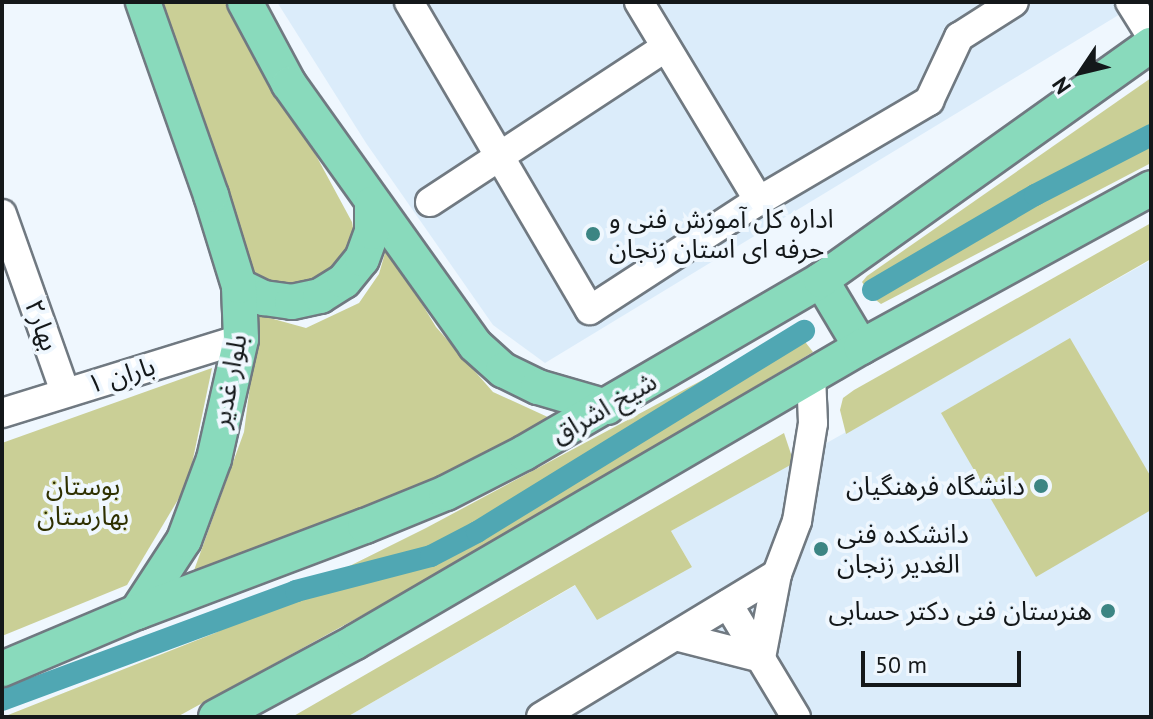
<!DOCTYPE html>
<html>
<head>
<meta charset="utf-8">
<style>
  body { margin:0 }
  #map { position:relative; width:1153px; height:719px; overflow:hidden; background:#eff7fe; font-family:"PT Sans","Noto Sans Arabic",sans-serif }
  div>[style] { position:absolute }
  .built>* { inset:0; background:#dbecfa }
  .green>* { inset:0; background:#cacf96 }
  .canal>* { height:22px; margin:-11px; padding:0 11px; transform-origin:11px; border-radius:11px; background:#50a7b3 }
  .roads { filter:drop-shadow(2px 0 #707981) drop-shadow(-2px 0 #707981) drop-shadow(0 2px #707981) drop-shadow(0 -2px #707981) }
  .minor>* { height:28px; margin:-14px; padding:0 14px; transform-origin:14px; border-radius:14px; background:#fff }
  .major>* { height:34px; margin:-17px; padding:0 17px; transform-origin:17px; border-radius:17px; background:#89dabc }
  .dots>* { width:22px; height:22px; translate:-50% -50%; box-sizing:border-box; border:4px solid #eff7fe; border-radius:50% }
  span { translate:-50% -50%; white-space:nowrap; text-align:center; line-height:1.15; -webkit-text-stroke:8px #eff7fe; paint-order:stroke }
  .poi-label { font-size:26px; color:#14181a }
  .left { translate:0 -50%; text-align:left }
  .right { translate:-100% -50%; text-align:right }
  .street-label { font-size:26px; color:#14181a }
  .park-label { font-size:26px; color:#2e3000 }
  .frame { position:absolute; inset:0; border:4px solid #14181a; pointer-events:none }
  .north { position:absolute; left:1041px; top:32px; width:80px; height:80px; -webkit-text-stroke:6px #eff7fe; paint-order:stroke; rotate:235deg; font-size:22px; font-weight:700; line-height:32px; text-align:center; color:#14181a }
  .north::after { content:''; display:block; margin:auto; width:28px; height:36px; background:#14181a; clip-path:polygon(50% 0,100% 100%,50% 72%,0 100%) }
  .scale { position:absolute; left:861px; top:651px; width:160px; height:36px; box-sizing:border-box; border:4px solid #14181a; border-top:0; padding-left:10px; font-size:24px; line-height:28px; white-space:nowrap; color:#14181a; -webkit-text-stroke:6px #eff7fe; paint-order:stroke }
</style>
</head>
<body>
<div id="map">
  <div class="built">
    <div style="clip-path:polygon(277px 2px,1140px 2px,545px 363px,493px 325px,366px 143px)"></div>
    <div style="clip-path:polygon(1151px 260px,1151px 717px,347px 717px,576px 585px,692px 567px,671px 531px)"></div>
  </div>
  <div class="green">
    <div style="clip-path:polygon(161px 2px,233px 2px,352px 222px,355px 240px,328px 285px,294px 289px,262px 284px,251px 267px,229px 192px)"></div>
    <div style="clip-path:polygon(1151px 78px,1151px 163px,881px 304px,872px 297px,862px 282px,867px 276px)"></div>
    <div style="clip-path:polygon(1151px 223px,1151px 259px,846px 434px,840px 410px,843px 398px,854px 390px)"></div>
    <div style="clip-path:polygon(387px 246px,436px 327px,493px 392px,563px 424px,188px 587px,244px 432px,259px 315px,306px 328px,359px 303px,379px 274px)"></div>
    <div style="clip-path:polygon(796px 330px,813px 352px,481px 550px,177px 717px,3px 717px,215px 633px,426px 528px)"></div>
    <div style="clip-path:polygon(1070px 338px,1151px 477px,1151px 510px,1036px 577px,941px 413px)"></div>
    <div style="clip-path:polygon(212px 368px,188px 483px,127px 585px,2px 636px,2px 443px)"></div>
    <div style="clip-path:polygon(784px 433px,794px 463px,671px 531px,692px 567px,597px 620px,575px 585px,347px 717px,292px 717px)"></div>
  </div>
  <div class="canal">
    <div style="left:873px;top:290px;width:188px;rotate:-30.4deg"></div>
    <div style="left:1035px;top:195px;width:131px;rotate:-27.3deg"></div>
    <div style="left:2px;top:700px;width:314px;rotate:-20.3deg"></div>
    <div style="left:296px;top:591px;width:139px;rotate:-14.5deg"></div>
    <div style="left:431px;top:556px;width:52px;rotate:-27.6deg"></div>
    <div style="left:477px;top:532px;width:384px;rotate:-31.6deg"></div>
  </div>
  <div class="roads">
    <div class="minor">
      <div style="left:409px;top:2px;width:357px;rotate:59.6deg"></div>
      <div style="left:590px;top:310px;width:191px;rotate:-33deg"></div>
      <div style="left:750px;top:206px;width:208px;rotate:-30.4deg"></div>
      <div style="left:929px;top:101px;width:71px;rotate:-64.9deg"></div>
      <div style="left:959px;top:37px;width:65px;rotate:-32.5deg"></div>
      <div style="left:639px;top:2px;width:232px;rotate:58.9deg"></div>
      <div style="left:1130px;top:2px;width:39px;rotate:58deg"></div>
      <div style="left:430px;top:202px;width:282px;rotate:-33.3deg"></div>
      <div style="left:2px;top:214px;width:189px;rotate:70.5deg"></div>
      <div style="left:2px;top:413px;width:250px;rotate:-17.2deg"></div>
      <div style="left:728px;top:604px;width:132px;rotate:59deg"></div>
      <div style="left:675px;top:636px;width:89px;rotate:14.3deg"></div>
      <div style="left:761px;top:658px;width:86px;rotate:-79.2deg"></div>
      <div style="left:541px;top:717px;width:276px;rotate:-31.2deg"></div>
      <div style="left:777px;top:574px;width:57px;rotate:-69.3deg"></div>
      <div style="left:797px;top:521px;width:99px;rotate:-80.7deg"></div>
      <div style="left:813px;top:423px;width:47px;rotate:-92.4deg"></div>
    </div>
    <div class="major">
      <div style="left:245px;top:2px;width:93px;rotate:61.8deg"></div>
      <div style="left:289px;top:84px;width:320px;rotate:54.5deg"></div>
      <div style="left:475px;top:345px;width:38px;rotate:42deg"></div>
      <div style="left:503px;top:370px;width:39px;rotate:26deg"></div>
      <div style="left:538px;top:387px;width:72px;rotate:16.2deg"></div>
      <div style="left:821px;top:280px;width:78px;rotate:59.2deg"></div>
      <div style="left:239px;top:286px;width:28px;rotate:26deg"></div>
      <div style="left:264px;top:298px;width:28px;rotate:8deg"></div>
      <div style="left:292px;top:302px;width:29px;rotate:-12deg"></div>
      <div style="left:320px;top:296px;width:28px;rotate:-32deg"></div>
      <div style="left:344px;top:281px;width:28px;rotate:-51deg"></div>
      <div style="left:362px;top:259px;width:29px;rotate:-70deg"></div>
      <div style="left:372px;top:232px;width:28px;rotate:-90deg"></div>
      <div style="left:137px;top:612px;width:86px;rotate:-56.9deg"></div>
      <div style="left:184px;top:540px;width:86px;rotate:-69.7deg"></div>
      <div style="left:214px;top:459px;width:123px;rotate:-77.3deg"></div>
      <div style="left:241px;top:339px;width:53px;rotate:-92.2deg"></div>
      <div style="left:239px;top:286px;width:95px;rotate:-107.1deg"></div>
      <div style="left:211px;top:195px;width:205px;rotate:-109.4deg"></div>
      <div style="left:2px;top:669px;width:147px;rotate:-22.9deg"></div>
      <div style="left:137px;top:612px;width:244px;rotate:-20.7deg"></div>
      <div style="left:365px;top:526px;width:87px;rotate:-22.2deg"></div>
      <div style="left:446px;top:493px;width:88px;rotate:-27.1deg"></div>
      <div style="left:524px;top:453px;width:344px;rotate:-30.2deg"></div>
      <div style="left:821px;top:280px;width:405px;rotate:-35.5deg"></div>
      <div style="left:216px;top:717px;width:158px;rotate:-28.3deg"></div>
      <div style="left:355px;top:642px;width:586px;rotate:-30.24deg"></div>
      <div style="left:861px;top:347px;width:331px;rotate:-28.7deg"></div>
    </div>
  </div>
  <div class="dots">
    <div style="left:593px;top:234px;background:#3c8583"></div>
    <div style="left:1041px;top:486px;background:#3c8583"></div>
    <div style="left:821px;top:549px;background:#3c8583"></div>
    <div style="left:1108px;top:611px;background:#3c8583"></div>
  </div>
  <div class="poi-label">
    <span class="left" style="left:609px;top:234px">اداره کل آموزش فنی و<br>حرفه ای استان زنجان</span>
    <span class="right" style="left:1025px;top:486px">دانشگاه فرهنگیان</span>
    <span class="left" style="left:837px;top:549px">دانشکده فنی<br>الغدیر زنجان</span>
    <span class="right" style="left:1092px;top:611px">هنرستان فنی دکتر حسابی</span>
  </div>
  <div class="street-label">
    <span style="left:42px;top:325px;rotate:70deg">بهار۲</span>
    <span style="left:121px;top:375px;rotate:-17deg">باران ۱</span>
    <span style="left:229px;top:381px;rotate:-79deg">بلوار غدیر</span>
    <span style="left:604px;top:408px;rotate:-30deg">شیخ اشراق</span>
  </div>
  <div class="park-label">
    <span style="left:83px;top:501px">بوستان<br>بهارستان</span>
  </div>
  <div class="frame"></div>
  <div class="north">N</div>
  <div class="scale">50 m</div>
</div>
</body>
</html>
